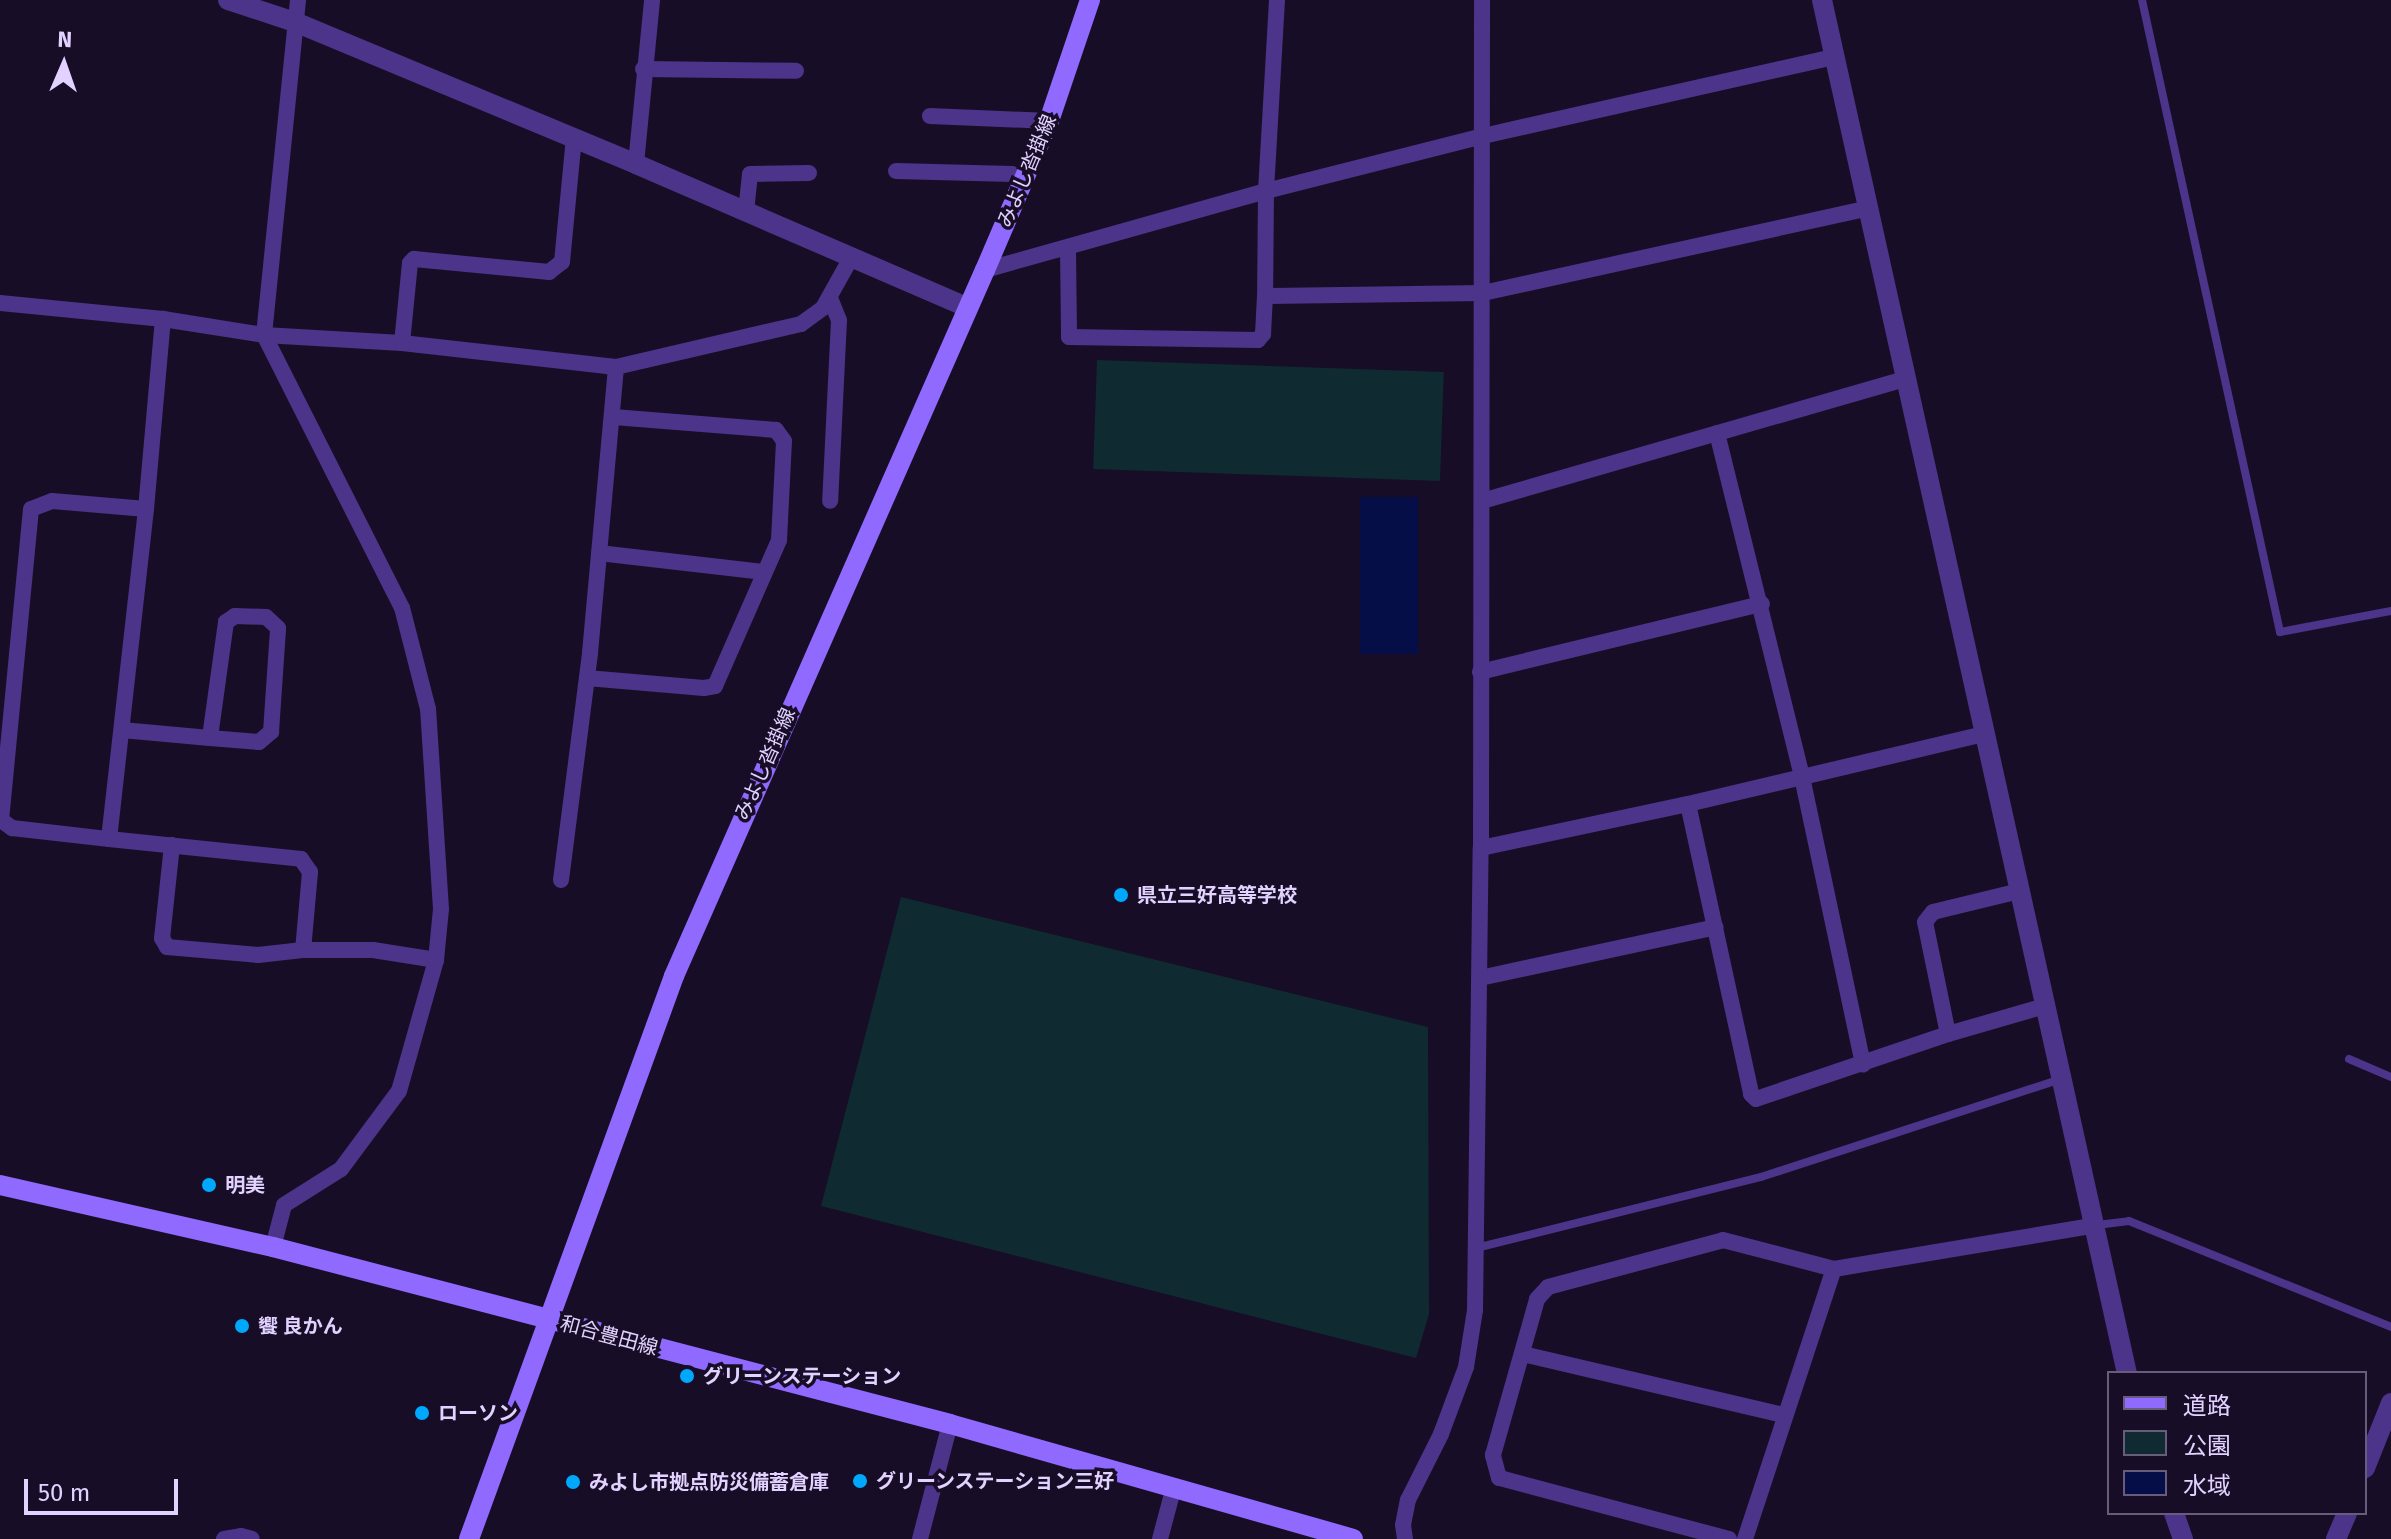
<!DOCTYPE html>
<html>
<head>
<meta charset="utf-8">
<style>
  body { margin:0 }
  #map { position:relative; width:2391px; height:1539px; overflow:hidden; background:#170d26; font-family:"Fira Sans","Noto Sans JP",sans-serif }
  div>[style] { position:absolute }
  .green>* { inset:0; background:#0f2a31; transform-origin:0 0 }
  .water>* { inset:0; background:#050e46; transform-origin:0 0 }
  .service>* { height:8px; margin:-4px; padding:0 4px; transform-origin:4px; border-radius:4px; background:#4b3489 }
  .minor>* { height:16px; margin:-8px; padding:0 8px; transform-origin:8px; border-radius:8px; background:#4b3489 }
  .tertiary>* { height:20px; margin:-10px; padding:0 10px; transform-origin:10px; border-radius:10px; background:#4b3489 }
  .secondary>* { height:20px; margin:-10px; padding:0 10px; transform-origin:10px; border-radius:10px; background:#9069ff }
  .dots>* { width:22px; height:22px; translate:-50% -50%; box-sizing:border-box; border:4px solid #170d26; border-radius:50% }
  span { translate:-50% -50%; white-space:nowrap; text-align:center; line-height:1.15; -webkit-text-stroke:7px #170d26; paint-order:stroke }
  .street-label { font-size:20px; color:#e2d2ff }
  .poi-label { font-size:20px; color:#e2d2ff; font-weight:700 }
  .left { translate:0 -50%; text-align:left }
  .legend { position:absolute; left:2107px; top:1371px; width:260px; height:144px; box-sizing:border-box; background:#170d26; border:2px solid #685c7d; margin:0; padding:10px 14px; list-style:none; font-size:24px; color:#e2d2ff }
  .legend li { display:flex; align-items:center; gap:16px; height:40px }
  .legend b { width:40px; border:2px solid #685c7d }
  .north { position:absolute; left:24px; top:24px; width:80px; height:80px; -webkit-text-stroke:6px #170d26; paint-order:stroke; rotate:2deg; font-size:22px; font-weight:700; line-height:32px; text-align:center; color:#e2d2ff }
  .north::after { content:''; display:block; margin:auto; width:28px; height:36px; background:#e2d2ff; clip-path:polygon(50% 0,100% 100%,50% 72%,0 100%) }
  .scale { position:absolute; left:24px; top:1479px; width:154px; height:36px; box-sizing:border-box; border:4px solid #e2d2ff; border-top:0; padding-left:10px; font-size:24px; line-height:28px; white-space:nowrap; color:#e2d2ff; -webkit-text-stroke:6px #170d26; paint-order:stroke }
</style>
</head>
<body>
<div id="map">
  <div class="green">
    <div style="left:1097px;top:360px;width:347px;height:109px;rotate:2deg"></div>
    <div style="clip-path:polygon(901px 897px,1428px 1027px,1429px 1314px,1416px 1358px,821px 1206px)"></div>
  </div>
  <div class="water">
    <div style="left:1360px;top:497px;width:58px;height:157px"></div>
  </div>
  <div class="service">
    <div style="left:2142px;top:0;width:647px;rotate:77.68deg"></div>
    <div style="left:2280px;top:632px;width:113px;rotate:-10.7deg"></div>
    <div style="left:2349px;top:1059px;width:46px;rotate:23.2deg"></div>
    <div style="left:2097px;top:1225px;width:32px;rotate:-7deg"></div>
    <div style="left:2129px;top:1221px;width:283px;rotate:22deg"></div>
    <div style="left:1476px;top:1248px;width:294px;rotate:-14deg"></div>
    <div style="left:1761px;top:1177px;width:316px;rotate:-18.1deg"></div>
  </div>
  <div class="minor">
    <div style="left:1277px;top:0;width:191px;rotate:93.3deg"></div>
    <div style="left:1266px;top:191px;width:105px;rotate:90.5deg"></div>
    <div style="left:1265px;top:296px;width:218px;rotate:-0.8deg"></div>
    <div style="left:1483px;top:293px;width:395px;rotate:-12.4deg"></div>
    <div style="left:643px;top:69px;width:153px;rotate:0.7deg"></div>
    <div style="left:930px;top:116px;width:119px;rotate:2.4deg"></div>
    <div style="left:636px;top:164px;width:165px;rotate:-84.4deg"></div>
    <div style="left:896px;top:171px;width:116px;rotate:1.5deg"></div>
    <div style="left:1012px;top:174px;width:13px;rotate:29deg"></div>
    <div style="left:746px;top:212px;width:38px;rotate:-84deg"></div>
    <div style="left:750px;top:174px;width:59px;rotate:-1deg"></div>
    <div style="left:1068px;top:250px;width:87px;rotate:89.3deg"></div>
    <div style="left:1069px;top:337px;width:189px;rotate:0.9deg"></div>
    <div style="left:1258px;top:340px;width:8px;rotate:-50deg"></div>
    <div style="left:1263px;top:334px;width:38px;rotate:-87deg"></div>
    <div style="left:985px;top:270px;width:292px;rotate:-15.7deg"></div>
    <div style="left:1266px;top:191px;width:224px;rotate:-14.2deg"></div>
    <div style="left:1483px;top:136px;width:360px;rotate:-12.7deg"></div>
    <div style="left:830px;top:298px;width:24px;rotate:68deg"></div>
    <div style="left:839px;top:320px;width:181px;rotate:92.8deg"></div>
    <div style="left:0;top:303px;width:164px;rotate:5.6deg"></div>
    <div style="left:163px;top:319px;width:102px;rotate:9deg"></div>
    <div style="left:264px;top:335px;width:138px;rotate:3.3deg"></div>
    <div style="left:402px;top:343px;width:215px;rotate:6.4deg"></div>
    <div style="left:616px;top:367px;width:190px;rotate:-13.1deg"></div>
    <div style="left:801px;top:324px;width:27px;rotate:-36deg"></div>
    <div style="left:823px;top:308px;width:57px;rotate:-60.8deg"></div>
    <div style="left:402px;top:343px;width:80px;rotate:-84.3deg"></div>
    <div style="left:410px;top:263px;width:6px;rotate:-45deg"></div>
    <div style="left:414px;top:259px;width:136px;rotate:5.5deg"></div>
    <div style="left:549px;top:272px;width:16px;rotate:-38deg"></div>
    <div style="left:562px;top:262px;width:125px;rotate:-84.5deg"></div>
    <div style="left:1717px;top:433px;width:354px;rotate:76.1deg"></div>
    <div style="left:1802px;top:777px;width:294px;rotate:78deg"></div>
    <div style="left:1482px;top:501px;width:440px;rotate:-16.1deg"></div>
    <div style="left:146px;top:509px;width:94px;rotate:-175.1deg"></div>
    <div style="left:52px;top:501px;width:22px;rotate:159deg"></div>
    <div style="left:31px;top:509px;width:312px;rotate:95.5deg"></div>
    <div style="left:1px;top:820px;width:14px;rotate:36deg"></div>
    <div style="left:12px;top:828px;width:98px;rotate:6.5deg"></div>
    <div style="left:109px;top:839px;width:332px;rotate:-83.6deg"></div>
    <div style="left:146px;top:509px;width:191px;rotate:-84.9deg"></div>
    <div style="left:599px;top:553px;width:166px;rotate:6.6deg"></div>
    <div style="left:1480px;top:672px;width:290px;rotate:-13.6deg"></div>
    <div style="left:587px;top:678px;width:117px;rotate:4.9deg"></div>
    <div style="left:704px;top:688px;width:11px;rotate:-10deg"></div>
    <div style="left:715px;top:686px;width:159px;rotate:-66.3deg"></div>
    <div style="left:779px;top:540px;width:99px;rotate:-87.1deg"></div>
    <div style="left:784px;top:441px;width:14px;rotate:-126deg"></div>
    <div style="left:776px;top:430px;width:163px;rotate:-175.4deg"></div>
    <div style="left:122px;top:730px;width:88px;rotate:5.2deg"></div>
    <div style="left:210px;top:738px;width:49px;rotate:4.7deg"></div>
    <div style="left:259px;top:742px;width:16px;rotate:-40deg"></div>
    <div style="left:271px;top:732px;width:104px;rotate:-86.1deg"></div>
    <div style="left:278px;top:628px;width:16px;rotate:-137deg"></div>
    <div style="left:266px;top:617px;width:31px;rotate:-178deg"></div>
    <div style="left:235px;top:616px;width:11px;rotate:146deg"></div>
    <div style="left:226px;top:622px;width:117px;rotate:97.9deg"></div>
    <div style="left:1688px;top:804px;width:297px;rotate:77.7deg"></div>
    <div style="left:1751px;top:1094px;width:7px;rotate:45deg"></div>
    <div style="left:1756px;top:1099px;width:203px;rotate:-18.7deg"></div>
    <div style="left:1948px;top:1034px;width:101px;rotate:-16.1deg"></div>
    <div style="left:109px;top:839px;width:193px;rotate:5.9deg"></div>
    <div style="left:301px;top:859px;width:16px;rotate:55deg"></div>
    <div style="left:310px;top:872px;width:78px;rotate:95.1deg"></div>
    <div style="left:172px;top:845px;width:94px;rotate:96.1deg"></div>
    <div style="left:162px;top:938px;width:10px;rotate:61deg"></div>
    <div style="left:167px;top:947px;width:91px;rotate:5deg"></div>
    <div style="left:258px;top:955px;width:45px;rotate:-6.3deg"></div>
    <div style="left:303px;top:950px;width:70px"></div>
    <div style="left:373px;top:950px;width:64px;rotate:9deg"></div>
    <div style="left:1481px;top:848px;width:212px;rotate:-12deg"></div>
    <div style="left:1688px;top:804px;width:305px;rotate:-13.3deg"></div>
    <div style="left:561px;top:880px;width:229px;rotate:-82.7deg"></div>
    <div style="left:590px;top:653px;width:287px;rotate:-84.8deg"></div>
    <div style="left:1480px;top:978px;width:241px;rotate:-12.2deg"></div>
    <div style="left:1948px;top:1034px;width:114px;rotate:-101.6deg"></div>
    <div style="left:1925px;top:922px;width:13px;rotate:-51deg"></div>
    <div style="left:1933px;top:912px;width:89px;rotate:-13.7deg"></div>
    <div style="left:273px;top:1247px;width:43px;rotate:-75.3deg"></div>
    <div style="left:284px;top:1205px;width:67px;rotate:-32.3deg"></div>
    <div style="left:341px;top:1169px;width:97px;rotate:-53.4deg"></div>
    <div style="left:399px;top:1091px;width:136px;rotate:-74.2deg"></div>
    <div style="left:436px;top:960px;width:51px;rotate:-84.4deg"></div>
    <div style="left:441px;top:909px;width:200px;rotate:-93.7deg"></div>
    <div style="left:428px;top:709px;width:104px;rotate:-104.4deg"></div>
    <div style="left:402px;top:608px;width:306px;rotate:-116.8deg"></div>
    <div style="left:264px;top:335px;width:337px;rotate:-84.2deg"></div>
    <div style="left:1523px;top:1354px;width:268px;rotate:13.2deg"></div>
    <div style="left:224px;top:1539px;width:17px;rotate:-10deg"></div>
    <div style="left:241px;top:1536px;width:11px;rotate:15deg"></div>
    <div style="left:920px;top:1539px;width:119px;rotate:-75.4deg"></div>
    <div style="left:1160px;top:1539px;width:51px;rotate:-75.1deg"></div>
    <div style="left:1405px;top:1539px;width:14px;rotate:-98deg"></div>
    <div style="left:1403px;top:1525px;width:25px;rotate:-79deg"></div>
    <div style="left:1408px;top:1500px;width:74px;rotate:-63.4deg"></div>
    <div style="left:1441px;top:1434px;width:72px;rotate:-69.5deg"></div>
    <div style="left:1466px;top:1367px;width:58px;rotate:-81deg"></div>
    <div style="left:1475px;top:1310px;width:462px;rotate:-89.3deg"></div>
    <div style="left:1481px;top:848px;width:848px;rotate:-89.93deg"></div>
    <div style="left:1729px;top:1539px;width:238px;rotate:-165.1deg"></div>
    <div style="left:1499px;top:1478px;width:24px;rotate:-105deg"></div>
    <div style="left:1493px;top:1455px;width:162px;rotate:-74.2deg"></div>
    <div style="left:1537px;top:1299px;width:16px;rotate:-47deg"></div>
    <div style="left:1548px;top:1287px;width:181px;rotate:-15deg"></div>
    <div style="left:1723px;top:1240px;width:115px;rotate:14.6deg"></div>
    <div style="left:1745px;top:1539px;width:284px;rotate:-71.8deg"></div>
    <div style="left:1834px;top:1269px;width:266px;rotate:-9.5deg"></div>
  </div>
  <div class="tertiary">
    <div style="left:228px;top:0;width:71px;rotate:18.2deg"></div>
    <div style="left:295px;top:22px;width:369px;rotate:22.6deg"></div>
    <div style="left:636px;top:164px;width:361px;rotate:23.4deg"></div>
    <div style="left:1822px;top:0;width:1406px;rotate:77.48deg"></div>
    <div style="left:2365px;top:1468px;width:70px;rotate:-68.2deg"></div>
    <div style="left:2174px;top:1513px;width:28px;rotate:71deg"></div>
    <div style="left:2336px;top:1539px;width:28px;rotate:-67deg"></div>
  </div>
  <div class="secondary">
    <div style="left:0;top:1185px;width:280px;rotate:12.8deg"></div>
    <div style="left:273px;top:1247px;width:700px;rotate:14.65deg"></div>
    <div style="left:950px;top:1424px;width:419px;rotate:15.9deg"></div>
    <div style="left:469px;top:1539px;width:599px;rotate:-69.99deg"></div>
    <div style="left:674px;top:976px;width:771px;rotate:-66.23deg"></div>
    <div style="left:985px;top:270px;width:162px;rotate:-66.8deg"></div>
    <div style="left:1049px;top:121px;width:128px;rotate:-71.3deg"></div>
  </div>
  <div class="dots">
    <div style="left:1121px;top:895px;background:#00a8fd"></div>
    <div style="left:209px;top:1185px;background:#00a8fd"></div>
    <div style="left:242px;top:1326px;background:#00a8fd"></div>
    <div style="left:687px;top:1376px;background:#00a8fd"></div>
    <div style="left:422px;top:1413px;background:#00a8fd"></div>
    <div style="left:860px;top:1481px;background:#00a8fd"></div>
    <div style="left:573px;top:1482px;background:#00a8fd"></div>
  </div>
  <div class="street-label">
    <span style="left:1027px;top:171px;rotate:-67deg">みよし沓掛線</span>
    <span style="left:765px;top:764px;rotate:-66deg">みよし沓掛線</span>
    <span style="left:609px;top:1336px;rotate:15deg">和合豊田線</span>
  </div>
  <div class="poi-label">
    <span class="left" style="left:1137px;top:895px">県立三好高等学校</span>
    <span class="left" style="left:225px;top:1185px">明美</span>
    <span class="left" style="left:258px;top:1326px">饗 良かん</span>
    <span class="left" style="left:703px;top:1376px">グリーンステーション</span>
    <span class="left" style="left:438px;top:1413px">ローソン</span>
    <span class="left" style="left:876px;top:1481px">グリーンステーション三好</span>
    <span class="left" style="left:589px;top:1482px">みよし市拠点防災備蓄倉庫</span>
  </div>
  <ul class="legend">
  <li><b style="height:10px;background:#9069ff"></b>道路</li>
  <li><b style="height:22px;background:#0f2a31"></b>公園</li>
  <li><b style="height:22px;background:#050e46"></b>水域</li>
  </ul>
  <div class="north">N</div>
  <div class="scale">50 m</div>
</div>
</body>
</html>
